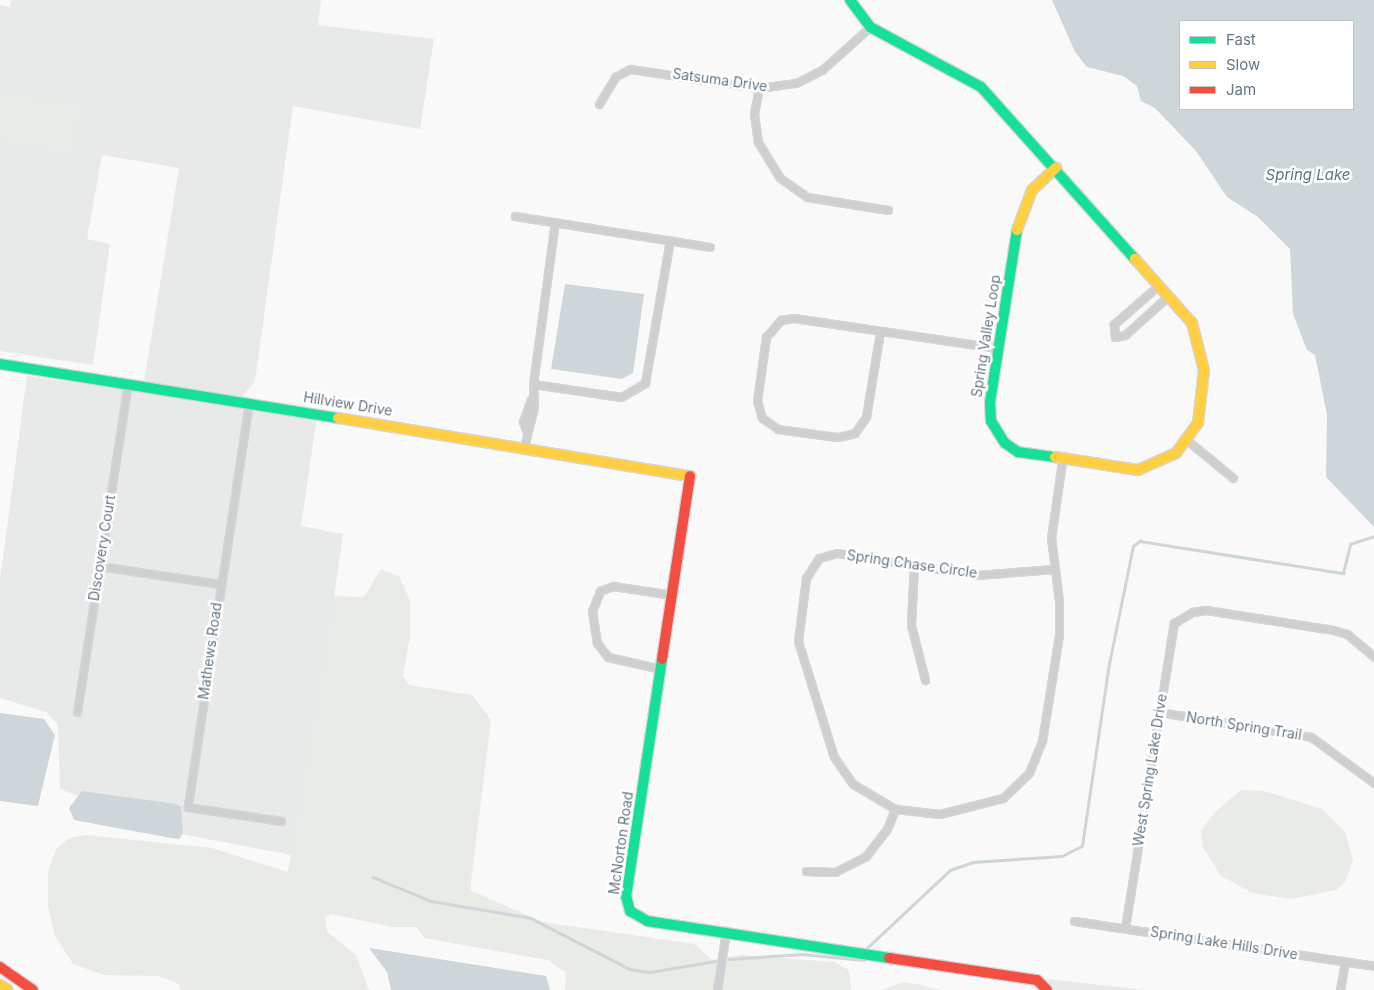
<!DOCTYPE html>
<html>
<head>
<meta charset="utf-8">
<style>
  body { margin:0 }
  #map { position:relative; width:1374px; height:990px; overflow:hidden; background:#f9f9f9; font-family:Inter,sans-serif }
  div>[style] { position:absolute }
  .built>* { inset:0; background:#e8e9e9 }
  .green>* { inset:0; background:#e8ebe6 }
  .water>* { inset:0; background:#ced6d9 }
  .stream>* { height:2.5px; margin:-1.25px; padding:0 1.25px; transform-origin:1.25px; border-radius:1.25px; background:#ced6d9 }
  .roads { filter:drop-shadow(1px 0 #d5d6d7) drop-shadow(-1px 0 #d5d6d7) drop-shadow(0 1px #d5d6d7) drop-shadow(0 -1px #d5d6d7) }
  .street>* { height:7px; margin:-3.5px; padding:0 3.5px; transform-origin:3.5px; border-radius:3.5px; background:#cecfd0 }
  .fast>* { height:10px; margin:-5px; padding:0 5px; transform-origin:5px; border-radius:5px; background:#16e098 }
  .slow>* { height:10px; margin:-5px; padding:0 5px; transform-origin:5px; border-radius:5px; background:#ffcf43 }
  .jam>* { height:10px; margin:-5px; padding:0 5px; transform-origin:5px; border-radius:5px; background:#f24e42 }
  span { translate:-50% -50%; white-space:nowrap; text-align:center; line-height:1.15; -webkit-text-stroke:5px #fff; paint-order:stroke }
  .street-label { font-size:14px; color:#657683 }
  .water-label { font-size:15px; color:#60757c; font-style:italic }
  .legend { position:absolute; left:1179px; top:20px; width:175px; height:90px; box-sizing:border-box; background:#fff; border:1px solid #c1c8cd; margin:0; padding:6px 9px; list-style:none; font-size:15px; color:#657683 }
  .legend li { display:flex; align-items:center; gap:10px; height:25px }
  .legend b { width:25px; border:1px solid #c1c8cd }
</style>
</head>
<body>
<div id="map">
  <div class="built">
    <div style="clip-path:polygon(12px 0,321px 0,318px 25px,434px 39px,420px 129px,293px 106px,255px 381px,242px 397px,144px 382px,179px 168px,102px 155px,87px 239px,110px 244px,93px 365px,0 351px,0 138px,75px 151px,78px 106px,0 93px,0 5px,10px 7px)"></div>
    <div style="clip-path:polygon(27px 376px,317px 417px,301px 526px,343px 534px,297px 856px,175px 833px,60px 789px,58px 725px,46px 712px,0 698px,0 580px)"></div>
    <div style="clip-path:polygon(1048px 979px,1144px 990px,1051px 990px)"></div>
  </div>
  <div class="green">
    <div style="clip-path:polygon(0 93px,78px 105px,76px 151px,0 138px)"></div>
    <div style="clip-path:polygon(381px 569px,399px 576px,410px 600px,410px 636px,403px 676px,409px 685px,472px 695px,491px 720px,470px 890px,543px 922px,694px 944px,712px 960px,718px 959px,714px 990px,565px 990px,566px 973px,548px 960px,424px 938px,416px 927px,392px 927px,332px 914px,325px 917px,327px 932px,356px 955px,369px 990px,180px 990px,179px 984px,159px 976px,104px 975px,73px 964px,55px 936px,48px 906px,48px 871px,56px 849px,69px 838px,86px 835px,212px 848px,288px 872px,334px 596px,364px 597px)"></div>
    <div style="clip-path:polygon(1241px 790px,1264px 791px,1322px 809px,1345px 832px,1353px 860px,1345px 882px,1336px 890px,1290px 899px,1252px 893px,1220px 875px,1203px 847px,1201px 831px,1214px 813px)"></div>
    <div style="clip-path:polygon(742px 955px,834px 962px,849px 970px,851px 990px,721px 990px,726px 957px)"></div>
    <div style="clip-path:polygon(903px 982px,917px 984px,941px 990px,882px 990px)"></div>
  </div>
  <div class="water">
    <div style="clip-path:polygon(evenodd,1052px 0,1374px 0,1374px 527px,1326px 477px,1327px 415px,1315px 355px,1307px 350px,1293px 314px,1290px 249px,1258px 217px,1227px 197px,1196px 151px,1155px 108px,1141px 101px,1137px 86px,1123px 76px,1087px 67px,1075px 52px,1052px 0,1180px 21px,1353px 21px,1353px 109px,1180px 109px,1180px 21px)"></div>
    <div style="clip-path:polygon(565px 284px,644px 294px,633px 373px,622px 379px,551px 369px)"></div>
    <div style="clip-path:polygon(0 713px,44px 719px,55px 735px,38px 806px,0 801px)"></div>
    <div style="clip-path:polygon(82px 791px,176px 804px,181px 807px,183px 833px,179px 839px,171px 838px,74px 820px,69px 808px)"></div>
    <div style="clip-path:polygon(369px 948px,546px 976px,550px 990px,391px 990px,387px 972px)"></div>
  </div>
  <div class="stream">
    <div style="left:373px;top:877px;width:63px;rotate:22.5deg"></div>
    <div style="left:431px;top:901px;width:101px;rotate:9.6deg"></div>
    <div style="left:531px;top:918px;width:111px;rotate:27.3deg"></div>
    <div style="left:630px;top:969px;width:20px;rotate:9deg"></div>
    <div style="left:650px;top:972px;width:66px;rotate:-9.6deg"></div>
    <div style="left:867px;top:948px;width:114px;rotate:-43.2deg"></div>
    <div style="left:950px;top:870px;width:24px;rotate:-19deg"></div>
    <div style="left:973px;top:862px;width:89px;rotate:-3.9deg"></div>
    <div style="left:1062px;top:856px;width:22px;rotate:-27deg"></div>
    <div style="left:1082px;top:846px;width:184px;rotate:-81.6deg"></div>
    <div style="left:1109px;top:664px;width:120px;rotate:-78.5deg"></div>
    <div style="left:1133px;top:546px;width:9px;rotate:-36deg"></div>
    <div style="left:1140px;top:541px;width:206px;rotate:9deg"></div>
    <div style="left:1343px;top:573px;width:30px;rotate:-76deg"></div>
    <div style="left:1350px;top:544px;width:25px;rotate:-18deg"></div>
    <div style="left:729px;top:959px;width:73px;rotate:-3.9deg"></div>
    <div style="left:802px;top:954px;width:62px;rotate:5.5deg"></div>
  </div>
  <div class="roads">
    <div class="street">
      <div style="left:759px;top:88px;width:26px;rotate:101deg"></div>
      <div style="left:754px;top:114px;width:28px;rotate:82deg"></div>
      <div style="left:758px;top:142px;width:42px;rotate:58.6deg"></div>
      <div style="left:780px;top:178px;width:33px;rotate:35deg"></div>
      <div style="left:807px;top:197px;width:82px;rotate:9.1deg"></div>
      <div style="left:599px;top:104px;width:31px;rotate:-59deg"></div>
      <div style="left:615px;top:77px;width:17px;rotate:-28deg"></div>
      <div style="left:630px;top:69px;width:130px;rotate:8.4deg"></div>
      <div style="left:759px;top:88px;width:37px;rotate:-8deg"></div>
      <div style="left:796px;top:83px;width:29px;rotate:-27deg"></div>
      <div style="left:822px;top:70px;width:64px;rotate:-41.9deg"></div>
      <div style="left:515px;top:216px;width:197px;rotate:9deg"></div>
      <div style="left:1159px;top:285px;width:60px;rotate:139.1deg"></div>
      <div style="left:1114px;top:324px;width:13px;rotate:86deg"></div>
      <div style="left:1115px;top:337px;width:10px;rotate:-11deg"></div>
      <div style="left:1125px;top:335px;width:58px;rotate:-42.2deg"></div>
      <div style="left:880px;top:332px;width:86px;rotate:99.4deg"></div>
      <div style="left:866px;top:417px;width:19px;rotate:125deg"></div>
      <div style="left:855px;top:433px;width:18px;rotate:167deg"></div>
      <div style="left:837px;top:437px;width:60px;rotate:-172.3deg"></div>
      <div style="left:778px;top:429px;width:19px;rotate:-145deg"></div>
      <div style="left:762px;top:418px;width:18px;rotate:-106deg"></div>
      <div style="left:757px;top:401px;width:65px;rotate:-82deg"></div>
      <div style="left:766px;top:337px;width:23px;rotate:-49deg"></div>
      <div style="left:781px;top:320px;width:13px;rotate:-9deg"></div>
      <div style="left:794px;top:318px;width:205px;rotate:8.4deg"></div>
      <div style="left:533px;top:384px;width:163px;rotate:-82.3deg"></div>
      <div style="left:249px;top:402px;width:410px;rotate:98.6deg"></div>
      <div style="left:188px;top:807px;width:94px;rotate:8.6deg"></div>
      <div style="left:526px;top:430px;width:9px;rotate:-111deg"></div>
      <div style="left:523px;top:422px;width:24px;rotate:-71deg"></div>
      <div style="left:1188px;top:441px;width:58px;rotate:39.4deg"></div>
      <div style="left:524px;top:447px;width:41px;rotate:-76deg"></div>
      <div style="left:534px;top:407px;width:23px;rotate:-92deg"></div>
      <div style="left:533px;top:384px;width:89px;rotate:8.4deg"></div>
      <div style="left:621px;top:397px;width:28px;rotate:-30deg"></div>
      <div style="left:645px;top:383px;width:145px;rotate:-80.1deg"></div>
      <div style="left:914px;top:565px;width:60px;rotate:92.9deg"></div>
      <div style="left:911px;top:625px;width:57px;rotate:75.7deg"></div>
      <div style="left:99px;top:566px;width:122px;rotate:8.5deg"></div>
      <div style="left:1054px;top:569px;width:77px;rotate:175.5deg"></div>
      <div style="left:977px;top:575px;width:142px;rotate:-171.1deg"></div>
      <div style="left:837px;top:553px;width:19px;rotate:164deg"></div>
      <div style="left:819px;top:558px;width:24px;rotate:123deg"></div>
      <div style="left:806px;top:578px;width:64px;rotate:97.2deg"></div>
      <div style="left:798px;top:641px;width:121px;rotate:72.8deg"></div>
      <div style="left:834px;top:757px;width:33px;rotate:55deg"></div>
      <div style="left:853px;top:784px;width:49px;rotate:30.8deg"></div>
      <div style="left:895px;top:809px;width:45px;rotate:6.3deg"></div>
      <div style="left:940px;top:814px;width:65px;rotate:-14.3deg"></div>
      <div style="left:1003px;top:798px;width:36px;rotate:-44deg"></div>
      <div style="left:1029px;top:773px;width:35px;rotate:-68deg"></div>
      <div style="left:1042px;top:741px;width:107px;rotate:-80.9deg"></div>
      <div style="left:1059px;top:635px;width:34px;rotate:-90deg"></div>
      <div style="left:1059px;top:601px;width:64px;rotate:-97.2deg"></div>
      <div style="left:1051px;top:538px;width:77px;rotate:-81.8deg"></div>
      <div style="left:661px;top:669px;width:54px;rotate:-167.2deg"></div>
      <div style="left:608px;top:657px;width:18px;rotate:-128deg"></div>
      <div style="left:597px;top:643px;width:32px;rotate:-99deg"></div>
      <div style="left:592px;top:611px;width:22px;rotate:-68deg"></div>
      <div style="left:600px;top:591px;width:14px;rotate:-21deg"></div>
      <div style="left:613px;top:586px;width:60px;rotate:8.7deg"></div>
      <div style="left:77px;top:712px;width:332px;rotate:-81.2deg"></div>
      <div style="left:1159px;top:712px;width:154px;rotate:9.3deg"></div>
      <div style="left:1311px;top:737px;width:78px;rotate:36.1deg"></div>
      <div style="left:806px;top:871px;width:29px;rotate:2deg"></div>
      <div style="left:835px;top:872px;width:35px;rotate:-27deg"></div>
      <div style="left:866px;top:856px;width:34px;rotate:-52deg"></div>
      <div style="left:887px;top:829px;width:22px;rotate:-68deg"></div>
      <div style="left:1074px;top:921px;width:303px;rotate:8.5deg"></div>
      <div style="left:1125px;top:928px;width:309px;rotate:-80.9deg"></div>
      <div style="left:1174px;top:623px;width:21px;rotate:-31deg"></div>
      <div style="left:1192px;top:612px;width:14px;rotate:-8deg"></div>
      <div style="left:1206px;top:610px;width:129px;rotate:8.9deg"></div>
      <div style="left:1333px;top:630px;width:15px;rotate:16deg"></div>
      <div style="left:1347px;top:634px;width:35px;rotate:40deg"></div>
      <div style="left:717px;top:990px;width:60px;rotate:-81.3deg"></div>
      <div style="left:1340px;top:990px;width:28px;rotate:-80deg"></div>
    </div>
    <div class="fast">
      <div style="left:850px;top:0;width:34px;rotate:53deg"></div>
      <div style="left:870px;top:27px;width:126px;rotate:28.4deg"></div>
      <div style="left:981px;top:87px;width:231px;rotate:48.2deg"></div>
      <div style="left:1017px;top:230px;width:174px;rotate:98.9deg"></div>
      <div style="left:990px;top:402px;width:19px;rotate:87deg"></div>
      <div style="left:991px;top:421px;width:26px;rotate:58deg"></div>
      <div style="left:1005px;top:443px;width:16px;rotate:35deg"></div>
      <div style="left:1018px;top:452px;width:37px;rotate:8deg"></div>
      <div style="left:0;top:364px;width:342px;rotate:9.1deg"></div>
      <div style="left:662px;top:659px;width:240px;rotate:98.6deg"></div>
      <div style="left:626px;top:896px;width:16px;rotate:75deg"></div>
      <div style="left:630px;top:911px;width:20px;rotate:30deg"></div>
      <div style="left:647px;top:921px;width:245px;rotate:8.7deg"></div>
    </div>
    <div class="slow">
      <div style="left:1017px;top:230px;width:43px;rotate:-69.4deg"></div>
      <div style="left:1032px;top:190px;width:33px;rotate:-43deg"></div>
      <div style="left:338px;top:418px;width:357px;rotate:9.4deg"></div>
      <div style="left:1055px;top:457px;width:84px;rotate:8.9deg"></div>
      <div style="left:1138px;top:470px;width:42px;rotate:-24.1deg"></div>
      <div style="left:1176px;top:453px;width:37px;rotate:-54deg"></div>
      <div style="left:1198px;top:423px;width:53px;rotate:-83.5deg"></div>
      <div style="left:1204px;top:370px;width:49px;rotate:-104.3deg"></div>
      <div style="left:1192px;top:323px;width:86px;rotate:-131.7deg"></div>
      <div style="left:0;top:985px;width:9px;rotate:32deg"></div>
    </div>
    <div class="jam">
      <div style="left:662px;top:659px;width:185px;rotate:-81.3deg"></div>
      <div style="left:889px;top:958px;width:150px;rotate:8.5deg"></div>
      <div style="left:1037px;top:980px;width:14px;rotate:45deg"></div>
      <div style="left:0;top:967px;width:40px;rotate:34.9deg"></div>
    </div>
  </div>
  <div class="street-label">
    <span style="left:720px;top:80px;rotate:8deg">Satsuma Drive</span>
    <span style="left:986px;top:336px;rotate:-81deg">Spring Valley Loop</span>
    <span style="left:348px;top:404px;rotate:9deg">Hillview Drive</span>
    <span style="left:102px;top:548px;rotate:-81deg">Discovery Court</span>
    <span style="left:912px;top:564px;rotate:8deg">Spring Chase Circle</span>
    <span style="left:210px;top:651px;rotate:-82deg">Mathews Road</span>
    <span style="left:1244px;top:726px;rotate:9deg">North Spring Trail</span>
    <span style="left:1150px;top:770px;rotate:-81deg">West Spring Lake Drive</span>
    <span style="left:621px;top:843px;rotate:-82deg">McNorton Road</span>
    <span style="left:1224px;top:943px;rotate:9deg">Spring Lake Hills Drive</span>
  </div>
  <div class="water-label">
    <span style="left:1308px;top:175px">Spring Lake</span>
  </div>
  <ul class="legend">
  <li><b style="height:6px;background:#16e098"></b>Fast</li>
  <li><b style="height:6px;background:#ffcf43"></b>Slow</li>
  <li><b style="height:6px;background:#f24e42"></b>Jam</li>
  </ul>
</div>
</body>
</html>
